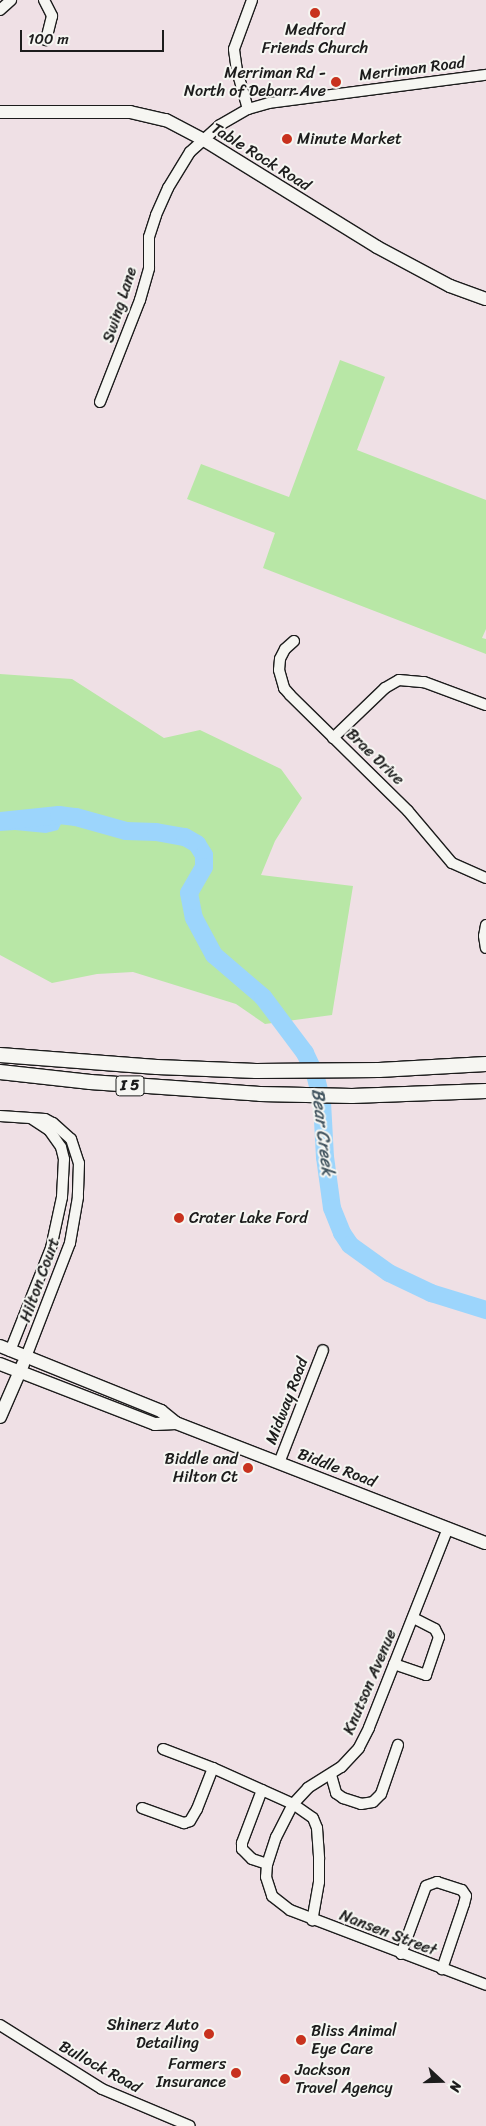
<!DOCTYPE html>
<html>
<head>
<meta charset="utf-8">
<style>
  body { margin:0 }
  #map { position:relative; width:486px; height:2126px; overflow:hidden; background:#efe0e5; font-family:Sriracha,sans-serif }
  div>[style] { position:absolute }
  .green>* { inset:0; background:#b8e7a6 }
  .water>* { inset:0; background:#9cd5fc }
  .river>* { height:18px; margin:-9px; padding:0 9px; transform-origin:9px; border-radius:9px; background:#9cd5fc }
  .roads { filter:drop-shadow(1px 0 #1c1c1c) drop-shadow(-1px 0 #1c1c1c) drop-shadow(0 1px #1c1c1c) drop-shadow(0 -1px #1c1c1c) }
  .minor>* { height:10px; margin:-5px; padding:0 5px; transform-origin:5px; border-radius:5px; background:#f6f6f2 }
  .major>* { height:12px; margin:-6px; padding:0 6px; transform-origin:6px; border-radius:6px; background:#f6f6f2 }
  .highway>* { height:14px; margin:-7px; padding:0 7px; transform-origin:7px; border-radius:7px; background:#f6f6f2 }
  .dots>* { width:14px; height:14px; translate:-50% -50%; box-sizing:border-box; border:2px solid #f6f6f2; border-radius:50% }
  span { translate:-50% -50%; white-space:nowrap; text-align:center; line-height:1.15; -webkit-text-stroke:4px #f6f6f2; paint-order:stroke }
  .shield-label span { padding:1px 4px; background:#f6f6f2; border:1px solid; border-radius:4px; -webkit-text-stroke-width:0 }
  .shield-label { font-size:15px; color:#1c1c1c; font-weight:700 }
  .poi-label { font-size:16px; color:#1c1c1c }
  .right { translate:-100% -50%; text-align:right }
  .left { translate:0 -50%; text-align:left }
  .street-label { font-size:16px; color:#1c1c1c }
  .water-label { font-size:18px; color:#42545f; font-style:italic }
  .north { position:absolute; left:416px; top:2056px; width:50px; height:50px; -webkit-text-stroke:4px #f6f6f2; paint-order:stroke; rotate:111deg; font-size:14px; font-weight:700; line-height:20px; text-align:center; color:#1c1c1c }
  .north::after { content:''; display:block; margin:auto; width:18px; height:22px; background:#1c1c1c; clip-path:polygon(50% 0,100% 100%,50% 72%,0 100%) }
  .scale { position:absolute; left:20px; top:30px; width:144px; height:22px; box-sizing:border-box; border:2px solid #1c1c1c; border-top:0; padding-left:6px; font-size:15px; line-height:18px; white-space:nowrap; color:#1c1c1c; -webkit-text-stroke:4px #f6f6f2; paint-order:stroke }
</style>
</head>
<body>
<div id="map">
  <div class="green">
    <div style="clip-path:polygon(340px 360px,385px 377px,357px 450px,486px 500px,486px 629px,482px 638px,486px 639px,486px 654px,263px 568px,275px 533px,187px 499px,201px 464px,289px 497px)"></div>
    <div style="clip-path:polygon(0 674px,72px 679px,164px 738px,200px 730px,281px 769px,302px 798px,275px 841px,261px 875px,353px 886px,332px 1015px,265px 1024px,236px 1004px,133px 972px,97px 974px,52px 983px,0 955px)"></div>
  </div>
  <div class="water">
    <div style="clip-path:polygon(46px 809px,58px 811px,62px 822px,58px 830px,46px 833px,15px 830px,0 831px,0 816px)"></div>
  </div>
  <div class="river">
    <div style="left:0;top:821px;width:59px;rotate:-5.8deg"></div>
    <div style="left:59px;top:815px;width:17px;rotate:7deg"></div>
    <div style="left:76px;top:817px;width:52px;rotate:15.6deg"></div>
    <div style="left:126px;top:831px;width:30px;rotate:2deg"></div>
    <div style="left:156px;top:832px;width:29px;rotate:10deg"></div>
    <div style="left:185px;top:837px;width:14px;rotate:30deg"></div>
    <div style="left:197px;top:844px;width:13px;rotate:58deg"></div>
    <div style="left:204px;top:855px;width:12px;rotate:90deg"></div>
    <div style="left:204px;top:867px;width:30px;rotate:120deg"></div>
    <div style="left:189px;top:893px;width:25px;rotate:79deg"></div>
    <div style="left:194px;top:918px;width:42px;rotate:61.6deg"></div>
    <div style="left:214px;top:955px;width:65px;rotate:40.6deg"></div>
    <div style="left:263px;top:997px;width:70px;rotate:53.1deg"></div>
    <div style="left:305px;top:1053px;width:23px;rotate:65deg"></div>
    <div style="left:315px;top:1074px;width:29px;rotate:76deg"></div>
    <div style="left:322px;top:1102px;width:55px;rotate:86.9deg"></div>
    <div style="left:325px;top:1157px;width:51px;rotate:82.2deg"></div>
    <div style="left:332px;top:1208px;width:27px;rotate:68deg"></div>
    <div style="left:342px;top:1233px;width:14px;rotate:56deg"></div>
    <div style="left:350px;top:1245px;width:48px;rotate:35.7deg"></div>
    <div style="left:389px;top:1273px;width:47px;rotate:25.5deg"></div>
    <div style="left:431px;top:1293px;width:58px;rotate:17.2deg"></div>
  </div>
  <div class="roads">
    <div class="minor">
      <div style="left:44px;top:0;width:18px;rotate:63deg"></div>
      <div style="left:52px;top:16px;width:25px;rotate:104deg"></div>
      <div style="left:0;top:10px;width:15px;rotate:-42deg"></div>
      <div style="left:248px;top:109px;width:40px;rotate:-106deg"></div>
      <div style="left:237px;top:71px;width:22px;rotate:-98deg"></div>
      <div style="left:234px;top:49px;width:52px;rotate:-69.8deg"></div>
      <div style="left:100px;top:402px;width:110px;rotate:-68.6deg"></div>
      <div style="left:140px;top:300px;width:33px;rotate:-74deg"></div>
      <div style="left:149px;top:268px;width:31px;rotate:-90deg"></div>
      <div style="left:149px;top:237px;width:23px;rotate:-72deg"></div>
      <div style="left:156px;top:215px;width:30px;rotate:-66deg"></div>
      <div style="left:168px;top:188px;width:42px;rotate:-58.6deg"></div>
      <div style="left:190px;top:152px;width:40px;rotate:-42deg"></div>
      <div style="left:220px;top:125px;width:32px;rotate:-30deg"></div>
      <div style="left:248px;top:109px;width:22px;rotate:-16deg"></div>
      <div style="left:269px;top:103px;width:219px;rotate:-7.4deg"></div>
      <div style="left:294px;top:641px;width:12px;rotate:138deg"></div>
      <div style="left:285px;top:649px;width:11px;rotate:117deg"></div>
      <div style="left:280px;top:659px;width:11px;rotate:95deg"></div>
      <div style="left:279px;top:670px;width:19px;rotate:74deg"></div>
      <div style="left:284px;top:688px;width:9px;rotate:49deg"></div>
      <div style="left:290px;top:695px;width:165px;rotate:44.5deg"></div>
      <div style="left:408px;top:811px;width:68px;rotate:49.8deg"></div>
      <div style="left:452px;top:863px;width:37px;rotate:24deg"></div>
      <div style="left:333px;top:738px;width:72px;rotate:-43.9deg"></div>
      <div style="left:385px;top:688px;width:16px;rotate:-30deg"></div>
      <div style="left:399px;top:680px;width:25px;rotate:5deg"></div>
      <div style="left:424px;top:682px;width:66px;rotate:20.4deg"></div>
      <div style="left:486px;top:925px;width:11px;rotate:100deg"></div>
      <div style="left:484px;top:936px;width:12px;rotate:81deg"></div>
      <div style="left:0;top:1116px;width:45px;rotate:3.8deg"></div>
      <div style="left:45px;top:1119px;width:9px;rotate:27deg"></div>
      <div style="left:53px;top:1123px;width:24px;rotate:42deg"></div>
      <div style="left:71px;top:1139px;width:25px;rotate:72deg"></div>
      <div style="left:79px;top:1163px;width:34px;rotate:92deg"></div>
      <div style="left:78px;top:1197px;width:47px;rotate:99.9deg"></div>
      <div style="left:70px;top:1243px;width:122px;rotate:111.1deg"></div>
      <div style="left:10px;top:1351px;width:111px;rotate:-68.3deg"></div>
      <div style="left:51px;top:1248px;width:52px;rotate:-77.8deg"></div>
      <div style="left:62px;top:1197px;width:38px;rotate:-87deg"></div>
      <div style="left:64px;top:1159px;width:12px;rotate:-104deg"></div>
      <div style="left:61px;top:1147px;width:21px;rotate:-125deg"></div>
      <div style="left:49px;top:1130px;width:20px;rotate:-147deg"></div>
      <div style="left:279px;top:1463px;width:121px;rotate:-68.7deg"></div>
      <div style="left:448px;top:1528px;width:215px;rotate:111.6deg"></div>
      <div style="left:369px;top:1728px;width:22px;rotate:117deg"></div>
      <div style="left:359px;top:1748px;width:26px;rotate:133deg"></div>
      <div style="left:341px;top:1767px;width:39px;rotate:148deg"></div>
      <div style="left:308px;top:1788px;width:22px;rotate:133deg"></div>
      <div style="left:293px;top:1804px;width:37px;rotate:117deg"></div>
      <div style="left:276px;top:1837px;width:28px;rotate:108deg"></div>
      <div style="left:267px;top:1864px;width:13px;rotate:94deg"></div>
      <div style="left:266px;top:1877px;width:20px;rotate:72deg"></div>
      <div style="left:272px;top:1896px;width:23px;rotate:38deg"></div>
      <div style="left:290px;top:1910px;width:210px;rotate:20.9deg"></div>
      <div style="left:394px;top:1664px;width:34px;rotate:19deg"></div>
      <div style="left:426px;top:1675px;width:40px;rotate:-71.1deg"></div>
      <div style="left:439px;top:1637px;width:9px;rotate:-117deg"></div>
      <div style="left:435px;top:1629px;width:25px;rotate:-153deg"></div>
      <div style="left:163px;top:1749px;width:53px;rotate:20.8deg"></div>
      <div style="left:213px;top:1768px;width:88px;rotate:24.2deg"></div>
      <div style="left:293px;top:1804px;width:24px;rotate:35deg"></div>
      <div style="left:313px;top:1818px;width:11px;rotate:68deg"></div>
      <div style="left:317px;top:1828px;width:31px;rotate:86deg"></div>
      <div style="left:319px;top:1859px;width:23px;rotate:90deg"></div>
      <div style="left:319px;top:1882px;width:39px;rotate:100deg"></div>
      <div style="left:331px;top:1775px;width:19px;rotate:74deg"></div>
      <div style="left:336px;top:1793px;width:9px;rotate:36deg"></div>
      <div style="left:343px;top:1798px;width:19px;rotate:18deg"></div>
      <div style="left:361px;top:1804px;width:12px;rotate:-9deg"></div>
      <div style="left:373px;top:1802px;width:11px;rotate:-45deg"></div>
      <div style="left:381px;top:1794px;width:52px;rotate:-70.9deg"></div>
      <div style="left:262px;top:1790px;width:57px;rotate:110.7deg"></div>
      <div style="left:242px;top:1843px;width:6px;rotate:90deg"></div>
      <div style="left:242px;top:1849px;width:14px;rotate:45deg"></div>
      <div style="left:252px;top:1859px;width:16px;rotate:18deg"></div>
      <div style="left:142px;top:1808px;width:45px;rotate:19.7deg"></div>
      <div style="left:184px;top:1823px;width:6px;rotate:-18deg"></div>
      <div style="left:190px;top:1821px;width:14px;rotate:-60deg"></div>
      <div style="left:197px;top:1809px;width:44px;rotate:-68.7deg"></div>
      <div style="left:401px;top:1954px;width:72px;rotate:-69.8deg"></div>
      <div style="left:426px;top:1886px;width:12px;rotate:-20deg"></div>
      <div style="left:437px;top:1882px;width:26px;rotate:18deg"></div>
      <div style="left:462px;top:1890px;width:7px;rotate:56deg"></div>
      <div style="left:466px;top:1896px;width:8px;rotate:104deg"></div>
      <div style="left:464px;top:1904px;width:69px;rotate:108.7deg"></div>
      <div style="left:0;top:2025px;width:120px;rotate:32.1deg"></div>
      <div style="left:102px;top:2089px;width:95px;rotate:22.8deg"></div>
    </div>
    <div class="major">
      <div style="left:0;top:112px;width:130px"></div>
      <div style="left:130px;top:112px;width:37px;rotate:13deg"></div>
      <div style="left:166px;top:120px;width:43px;rotate:27.8deg"></div>
      <div style="left:204px;top:140px;width:203px;rotate:31.7deg"></div>
      <div style="left:377px;top:247px;width:83px;rotate:28.1deg"></div>
      <div style="left:450px;top:286px;width:38px;rotate:20deg"></div>
      <div style="left:0;top:1346px;width:174px;rotate:22deg"></div>
      <div style="left:161px;top:1411px;width:19px;rotate:39deg"></div>
      <div style="left:176px;top:1423px;width:332px;rotate:21.2deg"></div>
      <div style="left:0;top:1364px;width:166px;rotate:21.2deg"></div>
      <div style="left:155px;top:1424px;width:21px;rotate:-3deg"></div>
      <div style="left:0;top:1417px;width:58px;rotate:-66.5deg"></div>
    </div>
    <div class="highway">
      <div style="left:0;top:1055px;width:157px;rotate:4.4deg"></div>
      <div style="left:157px;top:1067px;width:99px;rotate:2.3deg"></div>
      <div style="left:256px;top:1071px;width:123px;rotate:-0.5deg"></div>
      <div style="left:379px;top:1070px;width:107px;rotate:-3.2deg"></div>
      <div style="left:0;top:1072px;width:91px;rotate:6.3deg"></div>
      <div style="left:90px;top:1082px;width:170px;rotate:4deg"></div>
      <div style="left:260px;top:1094px;width:92px;rotate:1.2deg"></div>
      <div style="left:352px;top:1096px;width:134px;rotate:-2.1deg"></div>
    </div>
  </div>
  <div class="dots">
    <div style="left:315px;top:13px;background:#c8321e"></div>
    <div style="left:336px;top:82px;background:#c8321e"></div>
    <div style="left:287px;top:139px;background:#c8321e"></div>
    <div style="left:179px;top:1218px;background:#c8321e"></div>
    <div style="left:248px;top:1468px;background:#c8321e"></div>
    <div style="left:209px;top:2034px;background:#c8321e"></div>
    <div style="left:301px;top:2040px;background:#c8321e"></div>
    <div style="left:236px;top:2073px;background:#c8321e"></div>
    <div style="left:285px;top:2079px;background:#c8321e"></div>
  </div>
  <div class="shield-label">
    <span style="left:130px;top:1086px">I 5</span>
  </div>
  <div class="poi-label">
    <span style="left:315px;top:39px">Medford<br>Friends Church</span>
    <span class="right" style="left:326px;top:82px">Merriman Rd -<br>North of Debarr Ave</span>
    <span class="left" style="left:297px;top:139px">Minute Market</span>
    <span class="left" style="left:189px;top:1218px">Crater Lake Ford</span>
    <span class="right" style="left:238px;top:1468px">Biddle and<br>Hilton Ct</span>
    <span class="right" style="left:199px;top:2034px">Shinerz Auto<br>Detailing</span>
    <span class="left" style="left:311px;top:2040px">Bliss Animal<br>Eye Care</span>
    <span class="right" style="left:226px;top:2073px">Farmers<br>Insurance</span>
    <span class="left" style="left:295px;top:2079px">Jackson<br>Travel Agency</span>
  </div>
  <div class="street-label">
    <span style="left:412px;top:69px;rotate:-7deg">Merriman Road</span>
    <span style="left:261px;top:157px;rotate:32deg">Table Rock Road</span>
    <span style="left:120px;top:305px;rotate:-72deg">Swing Lane</span>
    <span style="left:375px;top:757px;rotate:44deg">Brae Drive</span>
    <span style="left:40px;top:1280px;rotate:-70deg">Hilton Court</span>
    <span style="left:287px;top:1401px;rotate:-69deg">Midway Road</span>
    <span style="left:337px;top:1468px;rotate:21deg">Biddle Road</span>
    <span style="left:370px;top:1682px;rotate:-67deg">Knutson Avenue</span>
    <span style="left:388px;top:1933px;rotate:21deg">Nansen Street</span>
    <span style="left:100px;top:2067px;rotate:29deg">Bullock Road</span>
  </div>
  <div class="water-label">
    <span style="left:323px;top:1132px;rotate:83deg">Bear Creek</span>
  </div>
  <div class="north">N</div>
  <div class="scale">100 m</div>
</div>
</body>
</html>
